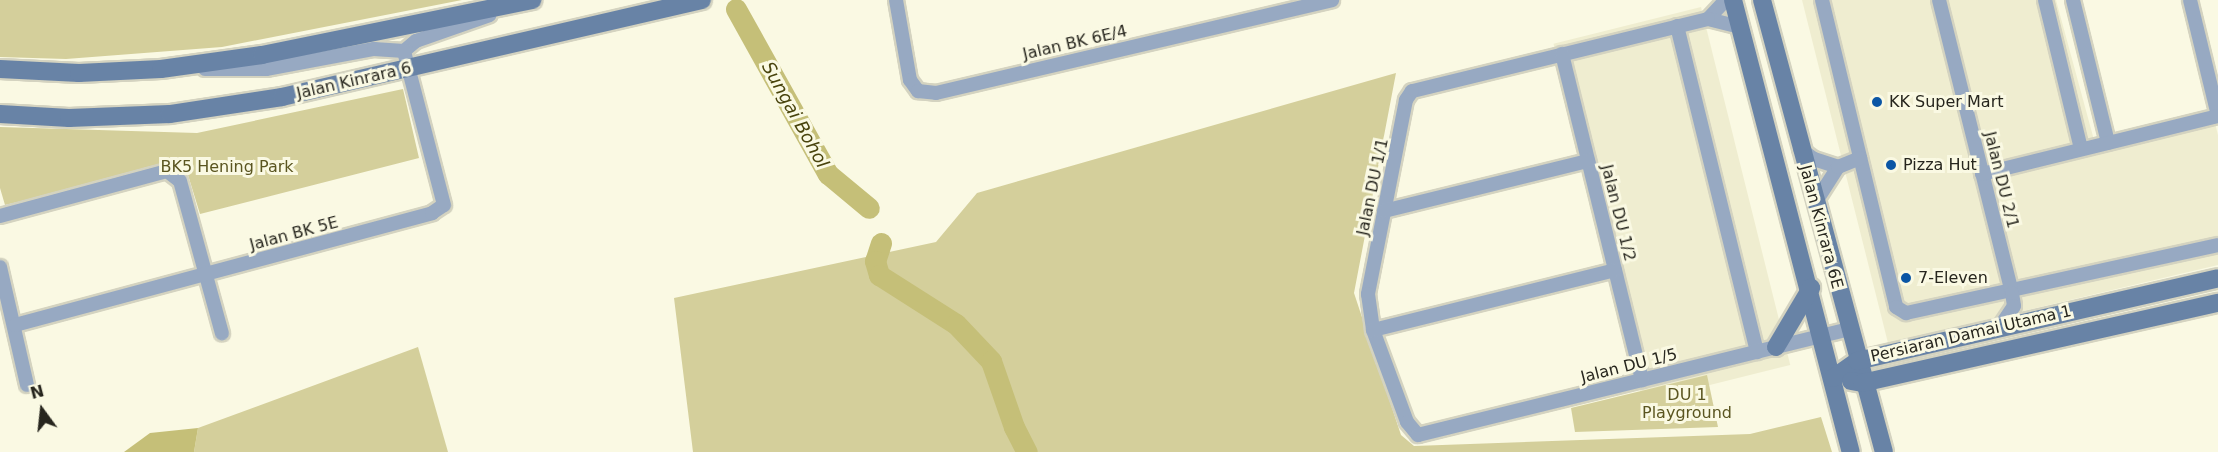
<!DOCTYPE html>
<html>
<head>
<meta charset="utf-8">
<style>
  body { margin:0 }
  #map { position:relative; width:2218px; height:452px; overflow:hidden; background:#faf9e3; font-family:"DejaVu Sans",sans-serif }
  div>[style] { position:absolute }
  .built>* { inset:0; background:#efedd0; transform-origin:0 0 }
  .green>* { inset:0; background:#d4cf9b }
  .water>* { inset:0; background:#c5bf78 }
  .river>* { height:21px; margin:-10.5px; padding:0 10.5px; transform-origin:10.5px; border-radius:10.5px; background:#c5bf78 }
  .roads { filter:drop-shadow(2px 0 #d4d3c0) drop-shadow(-2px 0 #d4d3c0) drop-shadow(0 2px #d4d3c0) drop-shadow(0 -2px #d4d3c0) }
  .street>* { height:14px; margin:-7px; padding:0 7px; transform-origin:7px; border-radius:7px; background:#97a9c2 }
  .secondary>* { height:18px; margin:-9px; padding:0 9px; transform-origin:9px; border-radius:9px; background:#6883a6 }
  .dots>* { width:16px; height:16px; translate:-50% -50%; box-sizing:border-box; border:3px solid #faf9e3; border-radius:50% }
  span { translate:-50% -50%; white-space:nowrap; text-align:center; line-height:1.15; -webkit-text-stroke:6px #faf9e3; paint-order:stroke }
  .street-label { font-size:16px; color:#27261e }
  .poi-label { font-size:16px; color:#27261e }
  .left { translate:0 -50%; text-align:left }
  .park-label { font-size:16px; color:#5a5520 }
  .water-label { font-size:18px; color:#49440d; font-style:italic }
  .north { position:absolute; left:12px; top:380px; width:60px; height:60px; -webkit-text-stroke:4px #faf9e3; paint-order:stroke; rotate:345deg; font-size:16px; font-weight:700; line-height:24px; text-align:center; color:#27261e }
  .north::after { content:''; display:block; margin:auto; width:21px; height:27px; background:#27261e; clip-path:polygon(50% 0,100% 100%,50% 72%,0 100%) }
</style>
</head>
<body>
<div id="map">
  <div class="built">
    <div style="clip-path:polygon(1802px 0,2056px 0,2094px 140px,2212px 111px,2218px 135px,2218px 265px,1888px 343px)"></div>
    <div style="left:1701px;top:7px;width:369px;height:152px;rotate:76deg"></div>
  </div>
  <div class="green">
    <div style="clip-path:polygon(0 0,462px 0,222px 47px,66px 59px,0 57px)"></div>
    <div style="clip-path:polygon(1396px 73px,1354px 293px,1401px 435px,1414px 446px,1750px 434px,1821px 417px,1832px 452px,693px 452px,674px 298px,936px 242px,977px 193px)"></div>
    <div style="clip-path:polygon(403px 89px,419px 158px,200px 214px,188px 175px,175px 165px,5px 205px,0 188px,0 127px,197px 133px)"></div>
    <div style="clip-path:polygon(418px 347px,448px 452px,194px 452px,198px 428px)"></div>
    <div style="clip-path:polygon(1707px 375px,1718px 427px,1575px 432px,1571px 408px)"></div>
  </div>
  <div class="water">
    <div style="clip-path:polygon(198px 428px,194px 452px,124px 452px,150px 433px)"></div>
  </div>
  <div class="river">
    <div style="left:736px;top:9px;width:189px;rotate:60.9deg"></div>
    <div style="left:828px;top:174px;width:53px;rotate:39.7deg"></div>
    <div style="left:881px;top:243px;width:19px;rotate:108deg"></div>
    <div style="left:875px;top:261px;width:15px;rotate:74deg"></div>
    <div style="left:879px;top:275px;width:91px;rotate:32.5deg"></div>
    <div style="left:956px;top:324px;width:51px;rotate:46.6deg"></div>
    <div style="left:991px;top:361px;width:70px;rotate:70.8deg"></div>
    <div style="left:1014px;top:427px;width:28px;rotate:63deg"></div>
  </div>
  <div class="roads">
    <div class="street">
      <div style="left:896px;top:0;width:81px;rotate:80.1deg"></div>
      <div style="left:910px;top:80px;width:14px;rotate:54deg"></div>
      <div style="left:918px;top:91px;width:18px;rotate:6deg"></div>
      <div style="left:936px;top:93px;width:407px;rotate:-13.2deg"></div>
      <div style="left:1822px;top:0;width:316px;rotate:76.4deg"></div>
      <div style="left:1896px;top:307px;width:12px;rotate:31deg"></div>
      <div style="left:1906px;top:313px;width:319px;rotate:-12.3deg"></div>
      <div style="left:1939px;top:0;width:302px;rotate:76deg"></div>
      <div style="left:2012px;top:293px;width:13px;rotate:81deg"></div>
      <div style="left:2014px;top:306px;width:27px;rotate:124deg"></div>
      <div style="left:2045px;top:0;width:153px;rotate:76.4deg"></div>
      <div style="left:2073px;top:0;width:147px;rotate:76.2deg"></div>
      <div style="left:2190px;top:0;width:119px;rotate:76.4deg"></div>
      <div style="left:1708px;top:19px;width:26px;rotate:-47deg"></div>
      <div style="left:1677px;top:26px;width:336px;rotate:76.2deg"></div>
      <div style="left:1740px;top:27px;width:33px;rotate:-166deg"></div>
      <div style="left:1708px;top:19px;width:305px;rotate:166.3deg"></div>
      <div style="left:1412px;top:91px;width:11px;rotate:124deg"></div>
      <div style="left:1406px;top:100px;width:198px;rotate:101.1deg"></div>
      <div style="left:1368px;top:294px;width:36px;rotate:82deg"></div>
      <div style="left:1373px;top:330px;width:98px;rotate:69.7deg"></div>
      <div style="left:1407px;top:422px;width:17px;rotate:50deg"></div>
      <div style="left:1418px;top:435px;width:443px;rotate:-13.8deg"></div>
      <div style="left:404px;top:51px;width:16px;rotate:-40deg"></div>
      <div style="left:416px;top:41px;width:78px;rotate:-19.4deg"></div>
      <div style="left:1562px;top:54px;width:336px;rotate:76.2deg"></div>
      <div style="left:205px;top:69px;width:61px"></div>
      <div style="left:266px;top:69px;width:110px;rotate:-10.5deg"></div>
      <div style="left:374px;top:49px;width:30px;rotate:4deg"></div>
      <div style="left:1800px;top:149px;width:17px;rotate:36deg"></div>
      <div style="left:1814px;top:159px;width:25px;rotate:18deg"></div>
      <div style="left:1982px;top:174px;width:243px;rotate:-13.8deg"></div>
      <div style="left:1815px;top:203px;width:43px;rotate:-57.4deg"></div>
      <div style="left:1838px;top:167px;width:24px;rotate:-22deg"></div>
      <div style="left:1384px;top:211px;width:210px;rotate:-13.8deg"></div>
      <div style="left:0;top:216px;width:173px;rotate:-15.1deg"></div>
      <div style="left:167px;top:171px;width:16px;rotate:38deg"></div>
      <div style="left:180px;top:181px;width:158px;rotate:74.6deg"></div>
      <div style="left:0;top:267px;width:121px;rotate:77.1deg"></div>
      <div style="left:15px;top:325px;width:432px;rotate:-15deg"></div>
      <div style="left:432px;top:213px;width:14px;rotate:-34deg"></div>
      <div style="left:444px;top:205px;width:159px;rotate:-104.6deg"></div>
      <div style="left:1373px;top:330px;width:249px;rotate:-13.9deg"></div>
    </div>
    <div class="secondary">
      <div style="left:1733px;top:0;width:467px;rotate:75.4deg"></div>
      <div style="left:1762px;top:0;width:468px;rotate:74.9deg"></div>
      <div style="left:0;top:69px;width:79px;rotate:2.9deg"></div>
      <div style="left:79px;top:73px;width:82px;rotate:-2.8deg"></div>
      <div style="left:161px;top:69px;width:102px;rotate:-7.9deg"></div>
      <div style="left:262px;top:55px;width:276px;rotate:-11.5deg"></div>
      <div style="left:0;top:114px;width:69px;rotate:3.3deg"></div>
      <div style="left:69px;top:118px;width:101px;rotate:-2.3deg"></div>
      <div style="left:170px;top:114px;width:113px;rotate:-8.6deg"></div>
      <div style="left:282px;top:97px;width:431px;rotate:-13deg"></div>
      <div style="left:1776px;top:347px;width:69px;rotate:-59.3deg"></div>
      <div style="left:1833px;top:378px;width:29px;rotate:-35deg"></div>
      <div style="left:1857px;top:361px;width:370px;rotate:-12.9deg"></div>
      <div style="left:1851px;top:381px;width:11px;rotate:10deg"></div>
      <div style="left:1862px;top:383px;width:365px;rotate:-12.7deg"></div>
    </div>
  </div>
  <div class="dots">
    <div style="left:1877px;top:102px;background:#0b56a5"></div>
    <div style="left:1891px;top:165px;background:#0b56a5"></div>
    <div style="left:1906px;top:278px;background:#0b56a5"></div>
  </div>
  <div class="street-label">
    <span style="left:1075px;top:43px;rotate:-13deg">Jalan BK 6E/4</span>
    <span style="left:354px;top:81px;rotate:-13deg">Jalan Kinrara 6</span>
    <span style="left:2001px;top:180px;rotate:76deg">Jalan DU 2/1</span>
    <span style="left:1373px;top:187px;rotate:-78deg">Jalan DU 1/1</span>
    <span style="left:1618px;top:213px;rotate:76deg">Jalan DU 1/2</span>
    <span style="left:1821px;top:227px;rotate:75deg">Jalan Kinrara 6E</span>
    <span style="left:294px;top:234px;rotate:-15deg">Jalan BK 5E</span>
    <span style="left:1971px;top:334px;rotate:-13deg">Persiaran Damai Utama 1</span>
    <span style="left:1629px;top:366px;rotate:-14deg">Jalan DU 1/5</span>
  </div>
  <div class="poi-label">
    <span class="left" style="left:1889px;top:102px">KK Super Mart</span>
    <span class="left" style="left:1903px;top:165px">Pizza Hut</span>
    <span class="left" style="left:1918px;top:278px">7-Eleven</span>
  </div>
  <div class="park-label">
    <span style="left:227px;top:167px">BK5 Hening Park</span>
    <span style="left:1687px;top:404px">DU 1<br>Playground</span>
  </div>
  <div class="water-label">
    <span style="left:795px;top:115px;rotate:61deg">Sungai Bohol</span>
  </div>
  <div class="north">N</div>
</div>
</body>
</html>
